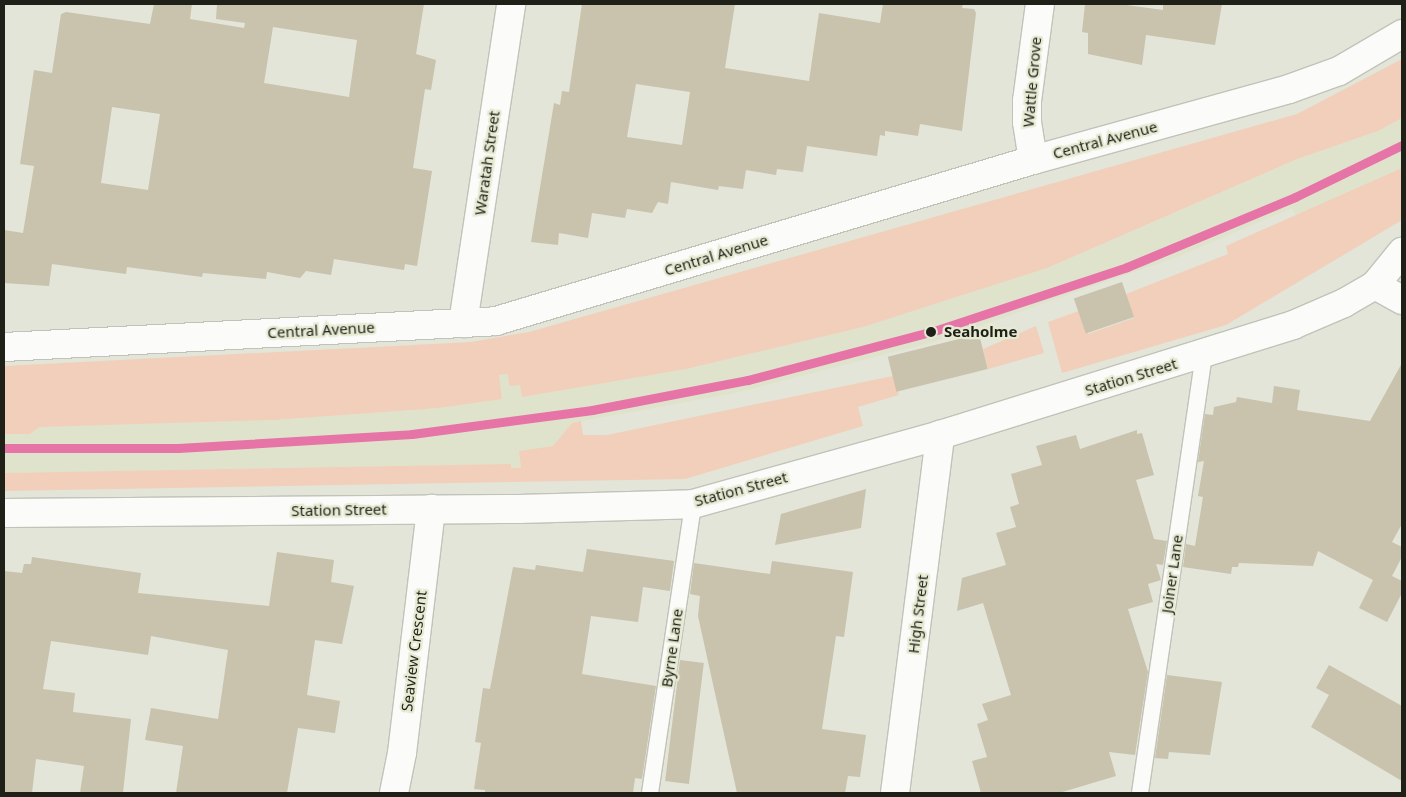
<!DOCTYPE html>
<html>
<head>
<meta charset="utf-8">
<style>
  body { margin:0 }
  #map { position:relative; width:1406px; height:797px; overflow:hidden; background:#e2e5d8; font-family:"Noto Sans",sans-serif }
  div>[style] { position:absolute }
  .built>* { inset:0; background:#dfe3cc }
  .green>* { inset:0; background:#f1cfba }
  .building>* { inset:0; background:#c9c2ad; transform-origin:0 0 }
  .roads { filter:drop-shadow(1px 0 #c1c3b9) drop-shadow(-1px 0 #c1c3b9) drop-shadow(0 1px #c1c3b9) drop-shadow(0 -1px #c1c3b9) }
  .lane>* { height:16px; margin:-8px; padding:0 8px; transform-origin:8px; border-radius:8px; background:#fbfbf9 }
  .street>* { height:28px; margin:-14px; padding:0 14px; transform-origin:14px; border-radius:14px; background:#fbfbf9 }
  .rail-1>* { height:9px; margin:-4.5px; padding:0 4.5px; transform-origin:4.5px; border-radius:4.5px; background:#e674a7 }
  .dots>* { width:14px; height:14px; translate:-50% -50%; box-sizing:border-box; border:2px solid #e6ead3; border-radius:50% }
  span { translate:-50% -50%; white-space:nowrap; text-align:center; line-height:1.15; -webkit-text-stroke:4.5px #e6ead3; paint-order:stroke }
  .street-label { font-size:15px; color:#1f2018 }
  .stop-label { font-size:15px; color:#1f2018; font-weight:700 }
  .left { translate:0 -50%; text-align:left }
  .frame { position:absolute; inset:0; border:5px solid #1f2018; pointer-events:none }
</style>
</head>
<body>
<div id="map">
  <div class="built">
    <div style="clip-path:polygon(1402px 118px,1402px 168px,1296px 216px,1292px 208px,1177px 257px,933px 342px,735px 393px,572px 423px,553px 446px,519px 451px,521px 468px,511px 468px,510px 464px,4px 473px,4px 434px,30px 434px,39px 427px,274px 420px,439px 408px,502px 399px,499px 376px,508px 374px,520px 385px,522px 396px,686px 369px,863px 327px,1047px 268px,1297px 159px,1378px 131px)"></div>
  </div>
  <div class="green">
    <div style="clip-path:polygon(1402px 59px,1402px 118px,1378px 131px,1297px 159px,1047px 268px,863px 327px,686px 369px,522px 397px,520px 385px,509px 386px,508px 374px,499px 375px,502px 399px,439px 408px,274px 420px,39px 427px,30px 434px,4px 434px,4px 366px,471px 342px,529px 332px,1297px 114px)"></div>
    <div style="clip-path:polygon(1402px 168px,1402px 220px,1226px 325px,1062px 373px,1048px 322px,1079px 311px,1088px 334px,1134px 318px,1126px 294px,1228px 254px,1226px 246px)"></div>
    <div style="clip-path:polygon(1036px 326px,1044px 353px,988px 369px,983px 349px)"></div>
    <div style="clip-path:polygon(893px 376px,899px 395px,858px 407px,863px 426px,685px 479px,4px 491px,4px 473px,511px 464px,511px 468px,521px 468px,519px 451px,553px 446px,572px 423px,581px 421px,583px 435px,607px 435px)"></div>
  </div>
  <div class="building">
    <div style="clip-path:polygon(evenodd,154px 4px,192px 4px,190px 19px,244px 28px,245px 23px,216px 19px,217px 4px,424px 4px,416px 54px,436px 60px,431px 90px,425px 89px,413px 168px,432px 171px,417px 266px,405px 264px,404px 270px,334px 259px,331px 275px,306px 271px,300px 278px,267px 272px,266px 279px,203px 273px,202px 277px,127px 267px,126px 274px,52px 264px,49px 286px,4px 283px,4px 230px,23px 233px,34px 166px,20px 164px,34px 70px,52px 73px,61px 14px,66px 12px,150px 24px,154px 4px,273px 27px,357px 40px,349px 97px,264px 83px,273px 27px,154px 4px,112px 107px,160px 114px,148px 190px,101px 183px,112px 107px)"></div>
    <div style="clip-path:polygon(evenodd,582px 4px,735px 4px,725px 68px,809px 81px,819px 13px,880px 23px,883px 4px,963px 4px,962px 8px,974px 9px,976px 13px,962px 131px,920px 124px,918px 136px,885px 131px,885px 136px,880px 135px,877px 156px,807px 146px,803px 172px,777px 169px,776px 175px,746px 170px,743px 189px,719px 186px,718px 190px,671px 182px,668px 204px,658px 202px,652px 213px,627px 209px,625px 218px,592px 213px,588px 238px,559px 233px,558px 245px,531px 242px,554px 103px,560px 105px,562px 91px,569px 92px,582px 4px,636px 84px,690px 92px,682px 145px,627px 137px,636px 84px)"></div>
    <div style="clip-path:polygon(1085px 4px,1119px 4px,1163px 10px,1163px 4px,1222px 4px,1215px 45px,1146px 35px,1142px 65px,1088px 54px,1088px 33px,1082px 32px)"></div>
    <div style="left:1122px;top:282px;width:37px;height:51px;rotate:71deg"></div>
    <div style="left:979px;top:334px;width:36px;height:94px;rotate:76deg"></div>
    <div style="clip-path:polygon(1402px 363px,1402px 524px,1392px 542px,1402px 547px,1402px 557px,1392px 576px,1402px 581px,1402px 593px,1387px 622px,1359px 608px,1373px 580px,1318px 551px,1313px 566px,1239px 563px,1238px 567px,1232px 567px,1231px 574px,1183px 567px,1186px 544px,1195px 546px,1203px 497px,1198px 496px,1204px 461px,1198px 462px,1205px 414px,1213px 415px,1214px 407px,1236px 402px,1237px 397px,1272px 403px,1274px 386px,1300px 390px,1297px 410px,1370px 421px)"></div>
    <div style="clip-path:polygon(1137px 430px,1137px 434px,1142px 433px,1154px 475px,1136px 480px,1154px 539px,1167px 541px,1163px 565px,1156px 564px,1161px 580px,1148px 584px,1153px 602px,1128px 609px,1148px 672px,1135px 755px,1109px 752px,1116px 776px,1059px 793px,981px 793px,972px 761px,987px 757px,977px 724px,988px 720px,982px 704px,1011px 695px,983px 603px,957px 611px,962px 578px,1006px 565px,996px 533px,1016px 527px,1010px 507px,1019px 504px,1011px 474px,1042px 465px,1036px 446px,1076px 435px,1080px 449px)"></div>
    <div style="clip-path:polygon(866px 489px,861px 528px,775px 545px,781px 514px)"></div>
    <div style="clip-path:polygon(587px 549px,674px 561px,670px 591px,643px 587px,638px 622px,591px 616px,582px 674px,656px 686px,642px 779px,635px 778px,633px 793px,485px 793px,485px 790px,474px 789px,481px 743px,475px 742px,483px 688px,490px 689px,513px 567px,535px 570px,536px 565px,583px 572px)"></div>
    <div style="clip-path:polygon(277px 552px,334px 560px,331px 582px,354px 586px,342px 644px,315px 640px,307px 695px,340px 701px,335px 733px,298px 728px,287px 793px,176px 793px,183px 746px,145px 740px,151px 708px,218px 719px,228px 650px,151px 636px,148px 655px,51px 641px,43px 689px,75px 693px,73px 712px,131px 719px,123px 793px,80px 793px,84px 766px,36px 759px,32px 793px,4px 793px,4px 571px,22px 573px,24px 564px,31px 564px,32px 557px,141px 573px,138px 593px,269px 606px)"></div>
    <div style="clip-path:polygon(772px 561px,853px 572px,844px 637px,836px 636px,822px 729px,866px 735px,860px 777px,848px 776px,845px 793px,737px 793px,698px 616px,700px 596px,690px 594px,694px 563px,770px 574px)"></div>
    <div style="left:680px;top:660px;width:24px;height:122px;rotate:7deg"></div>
    <div style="clip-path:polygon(1329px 665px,1402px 706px,1402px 781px,1311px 727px,1329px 695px,1316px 688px)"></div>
    <div style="clip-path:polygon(1167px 675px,1222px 682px,1210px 755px,1169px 752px,1168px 759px,1155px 758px)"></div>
  </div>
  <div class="roads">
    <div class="lane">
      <div style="left:650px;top:793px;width:292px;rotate:-81.5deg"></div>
      <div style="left:1140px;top:793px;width:443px;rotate:-81.7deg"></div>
    </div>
    <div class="street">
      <div style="left:1033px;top:160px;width:38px;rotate:-99deg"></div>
      <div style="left:1027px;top:122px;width:21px;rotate:-90deg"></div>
      <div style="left:1027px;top:101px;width:98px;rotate:-82.4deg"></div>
      <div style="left:1375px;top:285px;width:31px;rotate:29deg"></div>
      <div style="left:463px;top:323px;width:323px;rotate:-81.4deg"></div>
      <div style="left:4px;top:347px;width:493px;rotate:-3deg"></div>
      <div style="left:496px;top:321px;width:561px;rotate:-16.69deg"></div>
      <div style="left:1033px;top:160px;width:266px;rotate:-15.5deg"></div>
      <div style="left:1289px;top:89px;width:53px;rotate:-19.8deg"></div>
      <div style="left:1339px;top:71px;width:73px;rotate:-30.4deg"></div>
      <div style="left:4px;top:513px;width:515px;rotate:-0.45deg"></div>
      <div style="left:519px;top:509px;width:174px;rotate:-1.6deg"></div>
      <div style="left:693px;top:504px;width:256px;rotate:-15.6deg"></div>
      <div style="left:940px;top:435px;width:370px;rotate:-17.3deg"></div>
      <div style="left:1293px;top:325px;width:56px;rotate:-23.3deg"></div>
      <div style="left:1344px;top:303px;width:36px;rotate:-30deg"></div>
      <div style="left:1375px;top:285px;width:43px;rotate:-50.7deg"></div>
      <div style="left:394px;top:793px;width:41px;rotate:-78.7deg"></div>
      <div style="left:402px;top:753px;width:246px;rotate:-83.2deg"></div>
      <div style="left:895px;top:793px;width:361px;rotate:-82.8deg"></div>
    </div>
  </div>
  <div class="rail-1">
    <div style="left:4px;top:448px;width:174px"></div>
    <div style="left:178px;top:448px;width:234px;rotate:-3.4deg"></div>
    <div style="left:412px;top:434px;width:182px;rotate:-7.6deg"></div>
    <div style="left:592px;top:410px;width:159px;rotate:-10.9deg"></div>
    <div style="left:748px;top:380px;width:192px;rotate:-14.8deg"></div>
    <div style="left:934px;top:331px;width:203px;rotate:-18.3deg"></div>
    <div style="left:1127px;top:267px;width:182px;rotate:-22.6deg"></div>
    <div style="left:1295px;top:197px;width:119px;rotate:-25.9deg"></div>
  </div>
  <div class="dots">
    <div style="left:931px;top:332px;background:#1f2018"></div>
  </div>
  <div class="street-label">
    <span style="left:1032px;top:82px;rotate:-85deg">Wattle Grove</span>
    <span style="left:1105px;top:140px;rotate:-15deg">Central Avenue</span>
    <span style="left:487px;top:163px;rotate:-82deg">Waratah Street</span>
    <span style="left:716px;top:255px;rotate:-17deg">Central Avenue</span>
    <span style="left:321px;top:330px;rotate:-3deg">Central Avenue</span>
    <span style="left:1131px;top:377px;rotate:-17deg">Station Street</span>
    <span style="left:741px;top:489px;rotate:-15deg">Station Street</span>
    <span style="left:339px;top:510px;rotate:-1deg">Station Street</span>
    <span style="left:1172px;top:574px;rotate:-82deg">Joiner Lane</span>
    <span style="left:918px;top:614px;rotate:-83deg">High Street</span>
    <span style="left:672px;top:648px;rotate:-82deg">Byrne Lane</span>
    <span style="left:414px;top:651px;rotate:-83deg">Seaview Crescent</span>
  </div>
  <div class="stop-label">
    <span class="left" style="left:944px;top:332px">Seaholme</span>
  </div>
  <div class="frame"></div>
</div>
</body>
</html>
